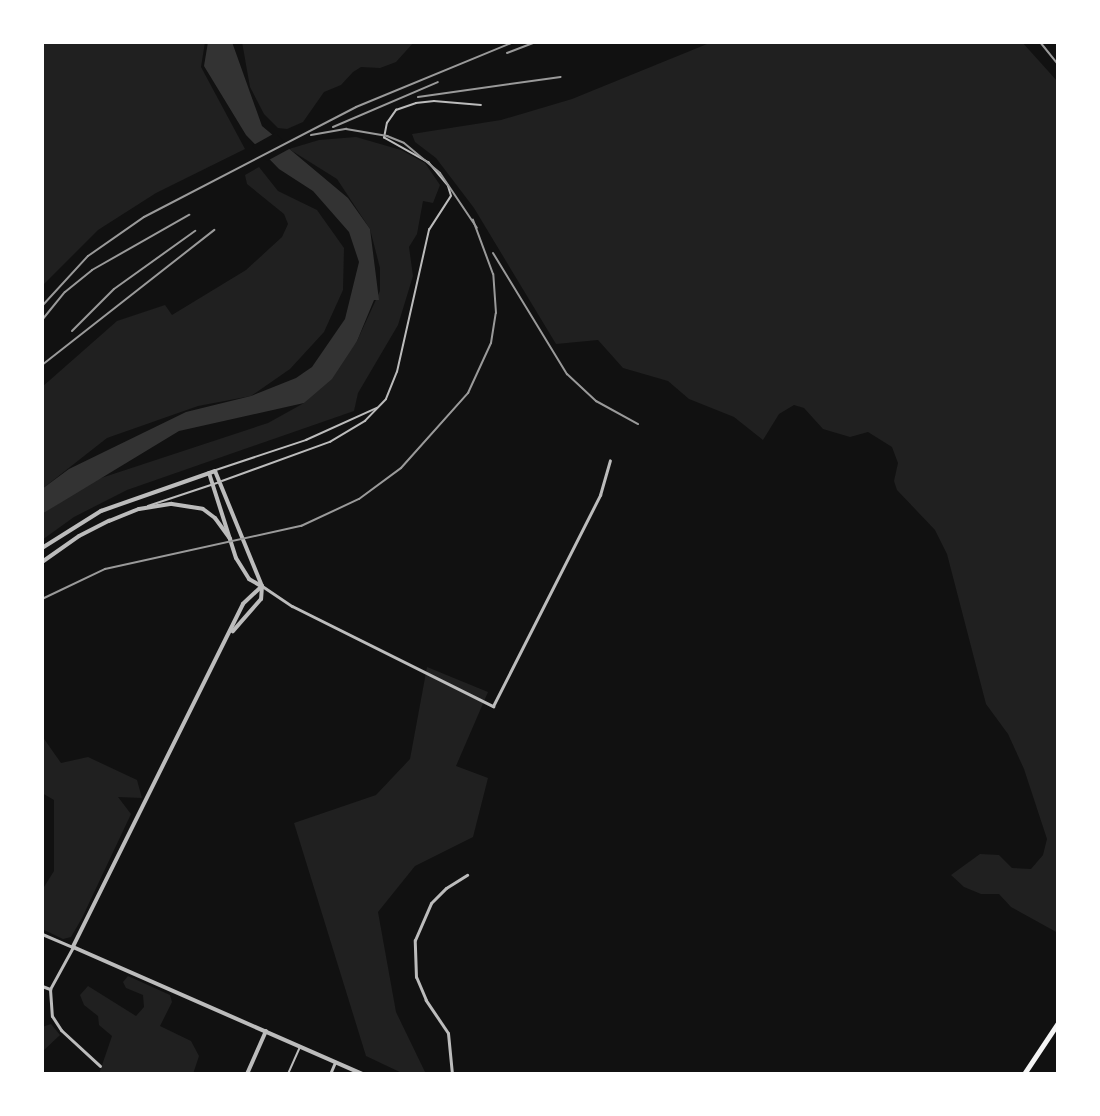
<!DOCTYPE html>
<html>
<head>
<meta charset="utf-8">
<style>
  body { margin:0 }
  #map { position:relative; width:1100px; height:1116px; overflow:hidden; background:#111; font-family:Commissioner,sans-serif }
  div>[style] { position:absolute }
  .green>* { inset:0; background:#202020 }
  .water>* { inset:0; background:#333 }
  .pier>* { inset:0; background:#111 }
  .service>* { height:1.5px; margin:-0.75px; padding:0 0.75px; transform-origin:0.75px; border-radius:0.75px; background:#bcbcbc }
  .minor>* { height:3px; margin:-1.5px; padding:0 1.5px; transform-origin:1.5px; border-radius:1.5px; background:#bcbcbc }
  .tertiary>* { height:4px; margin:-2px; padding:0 2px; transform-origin:2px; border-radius:2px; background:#bcbcbc }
  .primary>* { height:4.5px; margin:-2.25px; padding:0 2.25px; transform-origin:2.25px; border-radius:2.25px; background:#f5f5f5 }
  .rail>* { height:2px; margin:-1px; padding:0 1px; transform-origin:1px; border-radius:1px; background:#9a9a9a }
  span { translate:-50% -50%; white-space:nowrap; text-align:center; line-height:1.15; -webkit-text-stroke:5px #fff; paint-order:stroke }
  .frame { position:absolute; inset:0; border:44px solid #fff; pointer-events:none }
</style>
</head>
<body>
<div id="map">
  <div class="green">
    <div style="clip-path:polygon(42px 42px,205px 42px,201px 67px,245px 149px,156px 193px,98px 230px,42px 286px)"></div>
    <div style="clip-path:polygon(242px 42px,414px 42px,396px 62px,380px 68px,361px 67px,353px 72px,341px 85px,324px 92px,303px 122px,287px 129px,278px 128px,264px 114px,250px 87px)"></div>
    <div style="clip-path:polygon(712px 42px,1022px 42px,1058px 82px,1058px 933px,1011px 907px,999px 894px,981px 894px,964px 887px,951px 875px,980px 854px,999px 855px,1012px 868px,1031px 869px,1043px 855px,1047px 839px,1024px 769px,1008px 734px,986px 704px,947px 554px,935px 530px,897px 490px,894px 481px,898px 463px,892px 447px,868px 432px,850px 437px,823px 429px,804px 408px,794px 405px,779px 414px,763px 440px,734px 417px,689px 399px,668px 381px,623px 368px,598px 340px,556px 344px,474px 208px,436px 158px,415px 142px,412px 134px,501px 120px,572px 99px)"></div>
    <div style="clip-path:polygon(356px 137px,401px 150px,425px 163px,440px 185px,433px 203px,423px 201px,417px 234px,409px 247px,413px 276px,398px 325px,358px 393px,354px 411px,127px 490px,74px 517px,42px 540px,42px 514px,95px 480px,268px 423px,304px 403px,357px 341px,380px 291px,380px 268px,370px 229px,337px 179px,289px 149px,319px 140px)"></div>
    <div style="clip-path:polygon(259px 167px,278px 191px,317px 210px,344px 248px,343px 290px,324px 332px,290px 369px,251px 396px,198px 406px,107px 438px,42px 489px,42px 387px,117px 321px,165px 305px,172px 315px,246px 270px,282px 237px,288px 224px,284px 214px,247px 184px,245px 175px)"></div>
    <div style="clip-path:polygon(427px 667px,488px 692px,456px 766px,488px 778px,473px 837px,415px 866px,378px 912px,396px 1012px,426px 1074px,404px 1074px,366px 1056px,294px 823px,376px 795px,410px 759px)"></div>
    <div style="clip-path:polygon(42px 736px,61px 763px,88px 757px,137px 780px,142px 798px,118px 797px,131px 814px,82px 918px,71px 937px,63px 939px,42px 929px,42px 885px,44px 887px,54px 871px,54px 800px,42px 793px)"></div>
    <div style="clip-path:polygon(128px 976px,170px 995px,172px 1002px,160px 1026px,191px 1041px,199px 1056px,193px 1074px,99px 1074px,112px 1036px,99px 1025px,98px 1016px,84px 1005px,80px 995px,88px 986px,136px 1016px,144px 1007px,143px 995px,126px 988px,123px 982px)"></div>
    <div style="clip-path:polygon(51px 1024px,60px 1035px,42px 1052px,42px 1027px)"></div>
  </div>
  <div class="water">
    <div style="clip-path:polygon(208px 42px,232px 42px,262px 126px,348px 198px,370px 229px,379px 300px,374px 300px,357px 341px,332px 379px,304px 403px,179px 431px,42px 514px,42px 489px,69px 469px,186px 412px,251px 396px,296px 378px,312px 367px,345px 319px,359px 262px,349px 232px,313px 191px,279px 169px,246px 135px,204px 66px)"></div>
  </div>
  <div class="pier">
    <div style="clip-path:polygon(275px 133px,291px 148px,267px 161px,252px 146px)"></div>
  </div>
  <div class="service">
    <div style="left:216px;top:470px;width:95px;rotate:-18.4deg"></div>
    <div style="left:306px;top:440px;width:78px;rotate:-24.3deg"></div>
    <div style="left:222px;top:481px;width:115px;rotate:-19.9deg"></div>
    <div style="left:330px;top:442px;width:41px;rotate:-31deg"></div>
    <div style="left:365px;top:421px;width:30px;rotate:-46deg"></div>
    <div style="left:386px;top:399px;width:29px;rotate:-68deg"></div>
    <div style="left:397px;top:372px;width:146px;rotate:-77.3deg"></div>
    <div style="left:429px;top:230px;width:40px;rotate:-57.1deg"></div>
    <div style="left:451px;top:196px;width:10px;rotate:-107deg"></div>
    <div style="left:448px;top:186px;width:30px;rotate:-130deg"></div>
    <div style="left:429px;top:163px;width:51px;rotate:-150.9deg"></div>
    <div style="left:384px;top:138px;width:15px;rotate:-79deg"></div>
    <div style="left:387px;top:123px;width:16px;rotate:-55deg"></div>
    <div style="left:396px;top:110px;width:21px;rotate:-19deg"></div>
    <div style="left:416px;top:103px;width:18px;rotate:-6deg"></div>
    <div style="left:434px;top:101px;width:47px;rotate:4.9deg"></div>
    <div style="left:148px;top:506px;width:73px;rotate:-18.4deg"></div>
    <div style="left:288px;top:1074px;width:30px;rotate:-66deg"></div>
  </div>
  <div class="minor">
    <div style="left:262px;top:586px;width:36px;rotate:34deg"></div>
    <div style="left:292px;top:606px;width:225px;rotate:26.5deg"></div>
    <div style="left:493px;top:706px;width:237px;rotate:-63.1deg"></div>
    <div style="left:600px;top:495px;width:36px;rotate:-74deg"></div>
    <div style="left:42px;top:934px;width:34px;rotate:23deg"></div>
    <div style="left:73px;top:947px;width:48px;rotate:118.7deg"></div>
    <div style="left:50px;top:989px;width:27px;rotate:86deg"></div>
    <div style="left:52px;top:1016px;width:17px;rotate:57deg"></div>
    <div style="left:61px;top:1030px;width:53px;rotate:42.7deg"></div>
    <div style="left:42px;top:986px;width:9px;rotate:21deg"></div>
    <div style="left:330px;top:1074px;width:13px;rotate:-67deg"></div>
    <div style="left:452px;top:1074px;width:41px;rotate:-95.6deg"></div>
    <div style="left:448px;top:1033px;width:40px;rotate:-124deg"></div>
    <div style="left:426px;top:1000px;width:25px;rotate:-113deg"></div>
    <div style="left:416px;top:977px;width:37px;rotate:-92deg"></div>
    <div style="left:415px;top:940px;width:40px;rotate:-66.6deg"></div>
    <div style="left:431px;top:903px;width:21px;rotate:-45deg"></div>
    <div style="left:446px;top:888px;width:25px;rotate:-32deg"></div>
  </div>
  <div class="tertiary">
    <div style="left:209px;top:473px;width:89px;rotate:72.4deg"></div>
    <div style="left:236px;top:558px;width:25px;rotate:58deg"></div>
    <div style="left:249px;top:579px;width:14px;rotate:30deg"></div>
    <div style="left:42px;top:548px;width:70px;rotate:-32.1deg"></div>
    <div style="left:101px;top:511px;width:121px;rotate:-19.3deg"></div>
    <div style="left:215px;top:471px;width:124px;rotate:67.8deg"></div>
    <div style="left:262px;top:586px;width:13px;rotate:94deg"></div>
    <div style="left:261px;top:599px;width:43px;rotate:131.2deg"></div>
    <div style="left:42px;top:562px;width:45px;rotate:-35.1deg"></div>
    <div style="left:79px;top:536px;width:34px;rotate:-27deg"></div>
    <div style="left:109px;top:521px;width:32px;rotate:-22deg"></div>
    <div style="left:139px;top:509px;width:33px;rotate:-9deg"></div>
    <div style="left:172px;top:504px;width:31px;rotate:9deg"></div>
    <div style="left:203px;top:509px;width:15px;rotate:37deg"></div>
    <div style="left:215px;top:518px;width:26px;rotate:54deg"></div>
    <div style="left:262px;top:586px;width:26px;rotate:137deg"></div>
    <div style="left:243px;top:604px;width:383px;rotate:116.4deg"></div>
    <div style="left:73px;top:947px;width:317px;rotate:23.7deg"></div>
    <div style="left:247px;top:1074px;width:47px;rotate:-66.2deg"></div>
  </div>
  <div class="primary">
    <div style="left:1024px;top:1074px;width:61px;rotate:-56.3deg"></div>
  </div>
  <div class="rail">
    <div style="left:1040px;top:42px;width:28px;rotate:51deg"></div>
    <div style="left:507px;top:53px;width:30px;rotate:-21deg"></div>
    <div style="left:418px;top:97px;width:144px;rotate:-8deg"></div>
    <div style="left:333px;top:127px;width:114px;rotate:-23.2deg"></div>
    <div style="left:311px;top:135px;width:36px;rotate:-10deg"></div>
    <div style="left:346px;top:129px;width:42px;rotate:9.7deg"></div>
    <div style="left:387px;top:136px;width:18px;rotate:22deg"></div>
    <div style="left:404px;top:143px;width:47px;rotate:39.8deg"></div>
    <div style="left:440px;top:173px;width:66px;rotate:56.1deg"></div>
    <div style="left:493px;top:253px;width:142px;rotate:58.6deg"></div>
    <div style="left:567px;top:374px;width:40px;rotate:43deg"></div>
    <div style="left:596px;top:401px;width:48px;rotate:28.7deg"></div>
    <div style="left:42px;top:306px;width:68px;rotate:-47.4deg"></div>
    <div style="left:88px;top:256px;width:68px;rotate:-34.9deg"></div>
    <div style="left:144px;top:217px;width:239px;rotate:-27.4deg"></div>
    <div style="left:356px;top:107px;width:171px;rotate:-22.4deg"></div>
    <div style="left:42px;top:320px;width:36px;rotate:-51deg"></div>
    <div style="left:65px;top:292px;width:35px;rotate:-39deg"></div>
    <div style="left:92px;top:270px;width:112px;rotate:-29.6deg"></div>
    <div style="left:72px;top:331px;width:59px;rotate:-45deg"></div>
    <div style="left:114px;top:289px;width:100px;rotate:-35.6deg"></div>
    <div style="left:42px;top:365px;width:219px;rotate:-38.1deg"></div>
    <div style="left:42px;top:599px;width:70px;rotate:-25.5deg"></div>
    <div style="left:105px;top:569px;width:201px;rotate:-12.4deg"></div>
    <div style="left:301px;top:526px;width:64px;rotate:-25deg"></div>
    <div style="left:359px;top:499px;width:52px;rotate:-36.4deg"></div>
    <div style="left:401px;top:468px;width:101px;rotate:-48.2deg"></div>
    <div style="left:468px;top:393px;width:55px;rotate:-65.3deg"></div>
    <div style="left:491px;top:343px;width:30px;rotate:-81deg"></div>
    <div style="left:496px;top:313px;width:39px;rotate:-94deg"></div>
    <div style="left:493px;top:274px;width:58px;rotate:-110.3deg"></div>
  </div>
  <div class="frame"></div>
</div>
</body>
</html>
